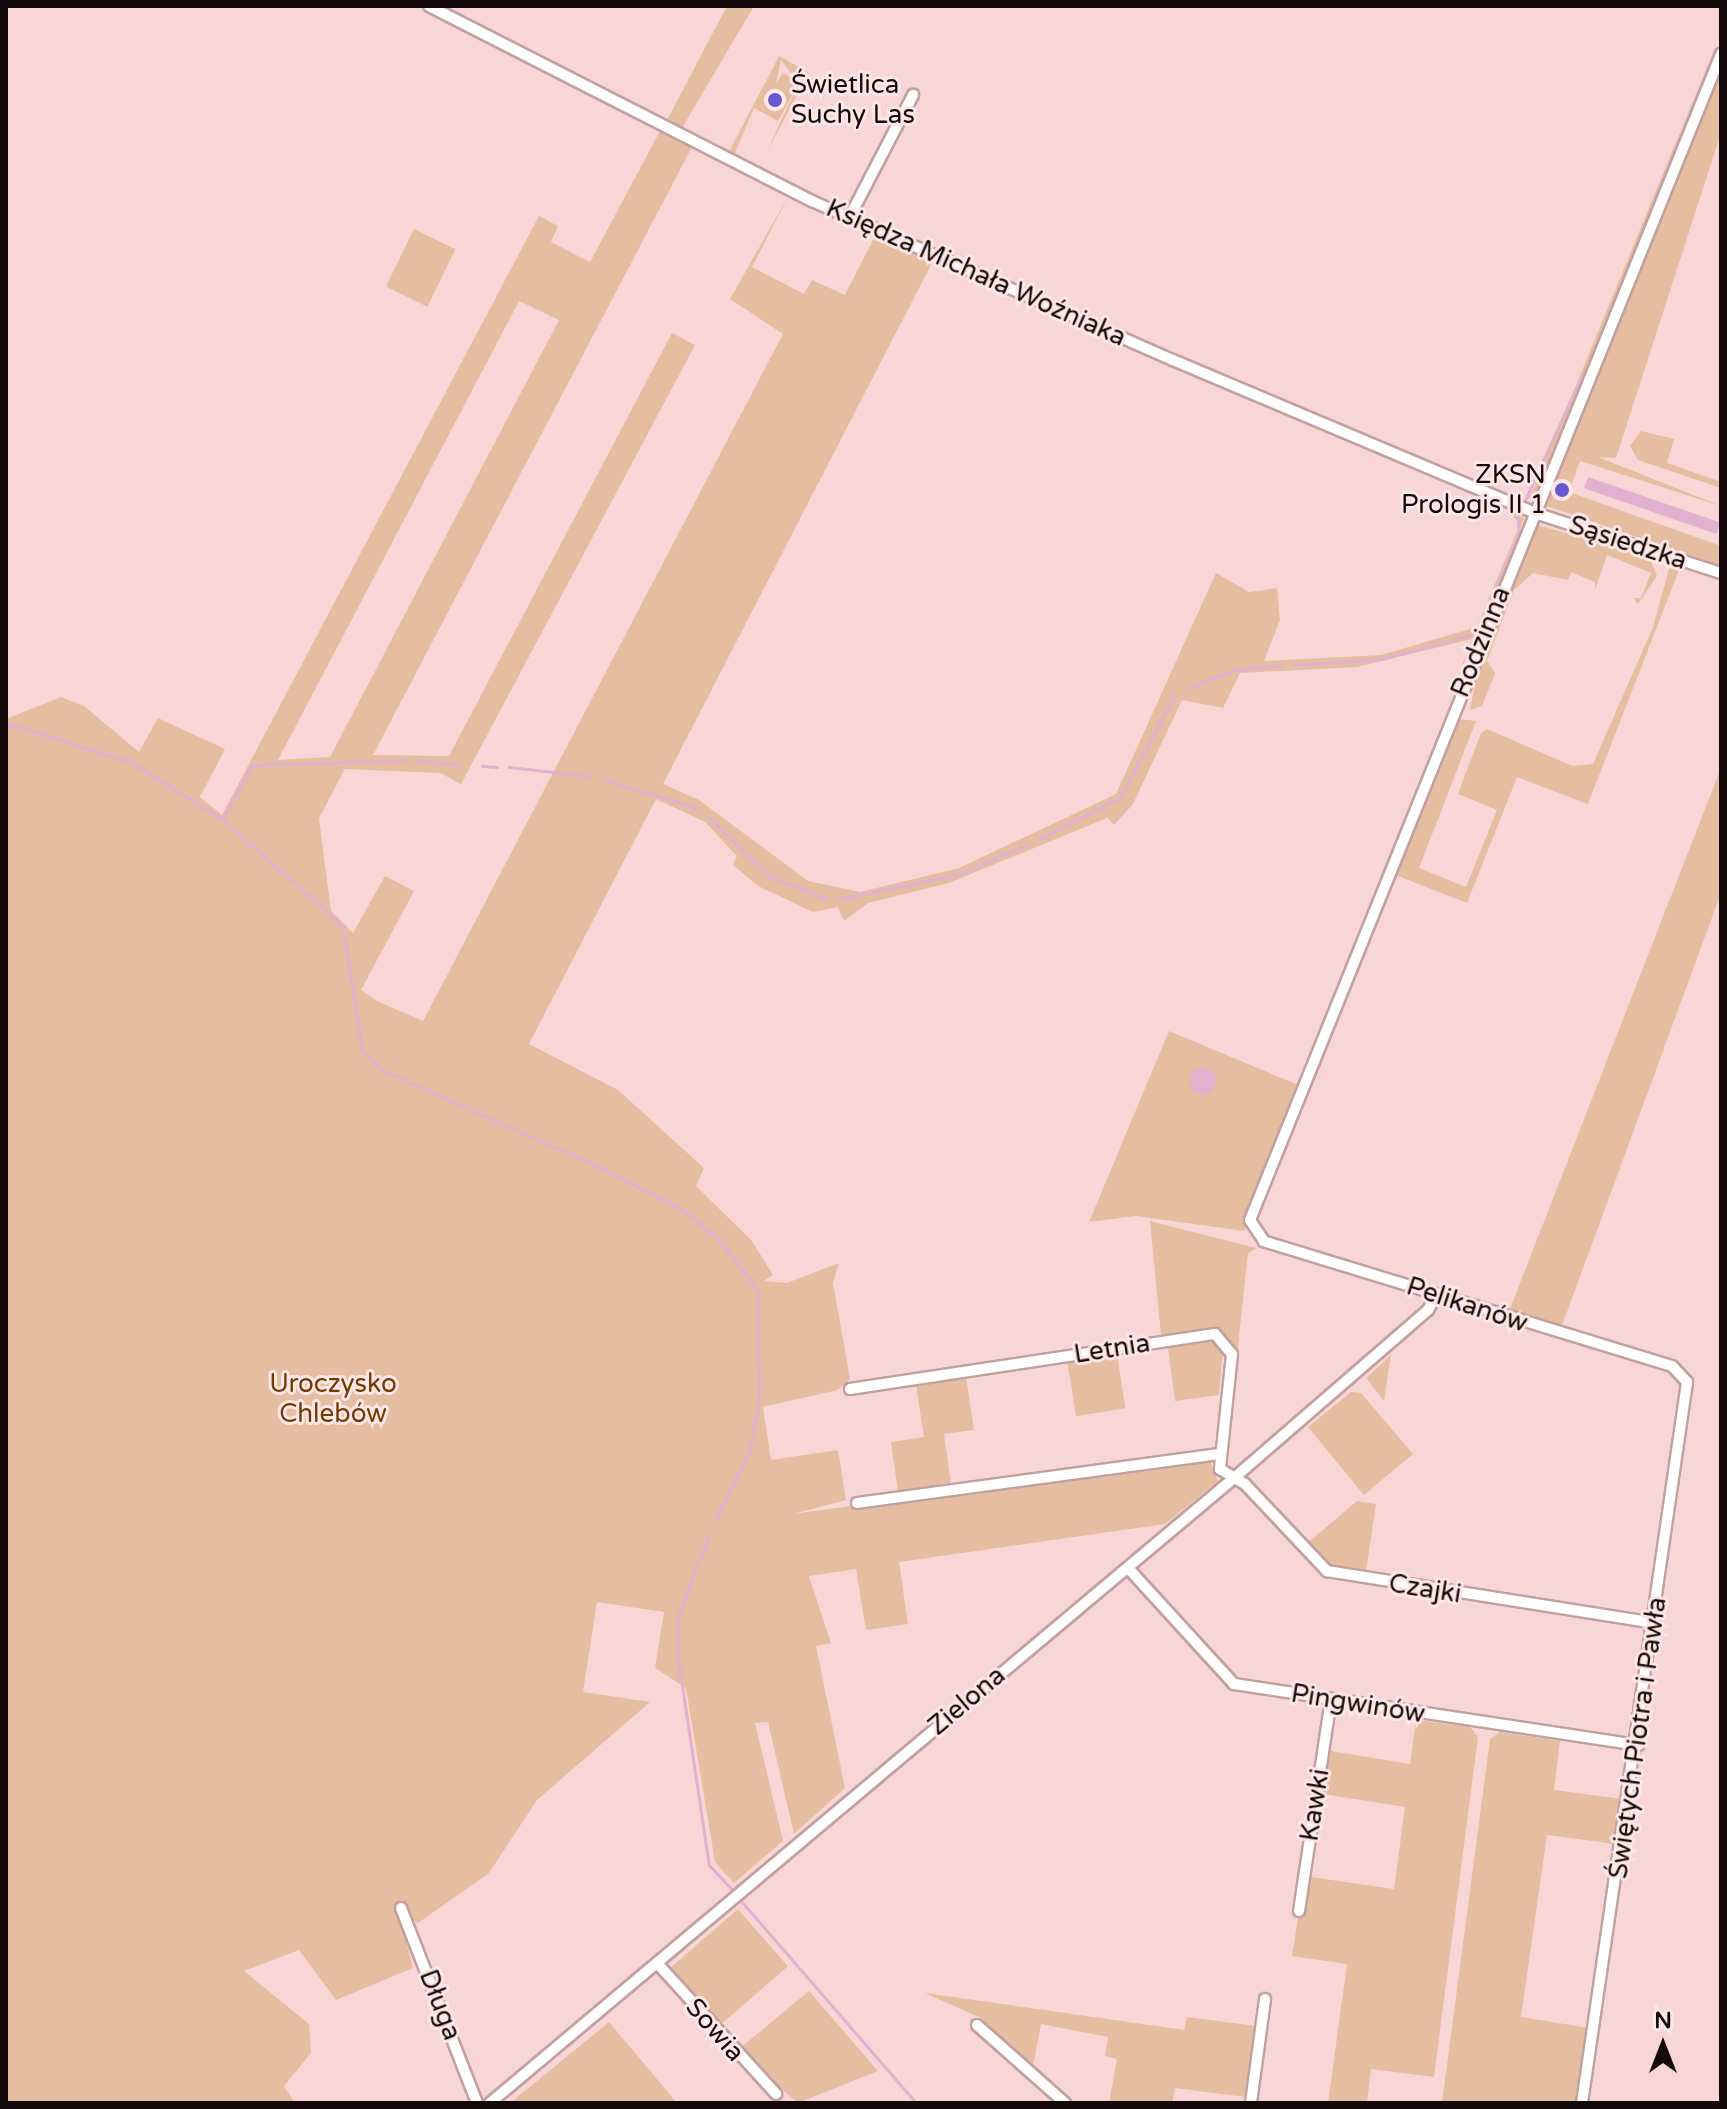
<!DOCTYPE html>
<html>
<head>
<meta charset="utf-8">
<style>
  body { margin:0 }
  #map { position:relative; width:1727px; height:2109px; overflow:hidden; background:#f8d6d5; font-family:"Varela Round",sans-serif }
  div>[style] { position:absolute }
  .green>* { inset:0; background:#e5bda1; transform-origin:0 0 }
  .water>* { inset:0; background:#e2b1cf; transform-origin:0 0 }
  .round { border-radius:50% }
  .stream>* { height:3px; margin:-1.5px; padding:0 1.5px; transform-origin:1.5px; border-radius:1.5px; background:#e2b1cf }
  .roads { filter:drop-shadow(2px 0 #c1a1a0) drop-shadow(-2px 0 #c1a1a0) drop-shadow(0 2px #c1a1a0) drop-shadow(0 -2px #c1a1a0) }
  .street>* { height:10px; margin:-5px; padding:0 5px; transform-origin:5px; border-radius:5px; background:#fff }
  .dots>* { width:22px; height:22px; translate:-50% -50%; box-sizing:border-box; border:4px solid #fce7e6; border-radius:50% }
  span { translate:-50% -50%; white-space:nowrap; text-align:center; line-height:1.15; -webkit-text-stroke:6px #fce7e6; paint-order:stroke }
  .poi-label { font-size:26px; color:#14090a }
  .left { translate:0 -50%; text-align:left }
  .right { translate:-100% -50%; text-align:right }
  .street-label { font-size:26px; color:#14090a }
  .park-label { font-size:26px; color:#733a04 }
  .frame { position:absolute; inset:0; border:8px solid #14090a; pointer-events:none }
  .north { position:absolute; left:1623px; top:2005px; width:80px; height:80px; -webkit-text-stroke:6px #fce7e6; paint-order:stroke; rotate:0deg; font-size:22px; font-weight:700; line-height:32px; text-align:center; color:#14090a }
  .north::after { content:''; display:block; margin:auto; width:28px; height:36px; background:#14090a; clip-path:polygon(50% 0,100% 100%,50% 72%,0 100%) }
</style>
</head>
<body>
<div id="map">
  <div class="green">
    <div style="clip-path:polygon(727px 6px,754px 6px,682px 128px,667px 120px)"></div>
    <div style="clip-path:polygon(1721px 33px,1538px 491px,1524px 503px,1532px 492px)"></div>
    <div style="clip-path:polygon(779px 56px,809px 73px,766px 153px,804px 72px,794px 77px,781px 60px,776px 84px,783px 73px,797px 81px,793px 94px,778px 121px,754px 108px,734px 155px,729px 152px)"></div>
    <div style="clip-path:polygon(1721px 66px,1721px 133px,1616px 458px,1598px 457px,1721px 506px,1580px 461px,1569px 492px,1721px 546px,1721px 566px,1544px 505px)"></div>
    <div style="clip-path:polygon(evenodd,660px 131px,692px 147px,373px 755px,449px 756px,672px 333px,695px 345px,461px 784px,440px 773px,345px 769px,319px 818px,331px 911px,353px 933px,385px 876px,414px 891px,361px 990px,377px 1001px,423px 1021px,783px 334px,730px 299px,789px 195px,752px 267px,804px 294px,812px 280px,845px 295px,875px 236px,934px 259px,663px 784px,699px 800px,808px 881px,860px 892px,959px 868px,1116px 794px,1216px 573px,1249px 592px,1277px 588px,1280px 620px,1264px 661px,1381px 655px,1477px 627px,1520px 524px,1507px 509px,1524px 518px,1451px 695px,1472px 639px,1357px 667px,1240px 673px,1223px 708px,1182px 700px,1133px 804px,1114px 825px,1107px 818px,949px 883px,868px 903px,844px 921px,838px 907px,813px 912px,758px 886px,733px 865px,737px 856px,705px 822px,656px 799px,529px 1044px,618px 1090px,704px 1168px,696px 1186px,752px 1241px,773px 1275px,764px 1281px,787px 1283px,839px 1263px,833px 1283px,850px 1379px,838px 1390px,753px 1409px,763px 1407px,771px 1460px,838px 1450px,846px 1500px,793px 1514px,1191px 1459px,1210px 1461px,1218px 1481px,1165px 1524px,899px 1562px,908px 1624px,866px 1630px,856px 1569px,809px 1576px,831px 1643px,816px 1646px,845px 1788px,794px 1834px,768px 1722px,755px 1723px,783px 1841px,734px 1883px,715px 1862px,686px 1688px,655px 1668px,664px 1612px,597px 1602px,583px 1692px,650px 1702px,537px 1800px,489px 1873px,418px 1923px,398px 1911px,413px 1968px,336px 2000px,299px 1950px,244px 1971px,309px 2024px,311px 2053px,284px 2086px,295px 2103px,6px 2103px,6px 719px,61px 697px,84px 706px,139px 752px,158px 718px,225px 749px,200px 797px,222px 815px,539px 216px,558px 226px,551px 242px,590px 262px,660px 131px,519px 301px,559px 320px,330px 757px,278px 760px,519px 301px)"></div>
    <div style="left:414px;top:229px;width:46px;height:64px;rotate:26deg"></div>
    <div style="clip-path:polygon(1641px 431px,1674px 439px,1667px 463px,1721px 482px,1721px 488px,1638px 460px,1630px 446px)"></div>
    <div style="clip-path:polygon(1536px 525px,1648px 554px,1657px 576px,1638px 604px,1633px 598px,1641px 598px,1651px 573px,1607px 555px,1595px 590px,1595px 582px,1571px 572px,1568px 580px,1533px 573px,1514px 590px,1487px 661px,1495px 673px,1482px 706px,1470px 710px,1478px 668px)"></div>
    <div style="clip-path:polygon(1681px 565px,1588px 804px,1517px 777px,1467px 903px,1393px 874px,1458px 719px,1476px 721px,1419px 868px,1466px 887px,1497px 810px,1458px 794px,1481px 733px,1487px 729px,1572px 766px,1593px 764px,1653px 627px,1669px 569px)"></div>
    <div style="clip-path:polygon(1721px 768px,1721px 893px,1560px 1331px,1508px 1314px)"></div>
    <div style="clip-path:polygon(1169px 1031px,1298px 1085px,1244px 1231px,1136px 1216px,1089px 1222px)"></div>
    <div style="clip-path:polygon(1150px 1221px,1257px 1248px,1248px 1253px,1237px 1355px,1219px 1331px,1161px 1335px)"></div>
    <div style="clip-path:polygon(1209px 1340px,1223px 1349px,1219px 1395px,1175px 1401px,1168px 1347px)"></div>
    <div style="left:1117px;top:1355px;width:54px;height:50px;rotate:81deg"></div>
    <div style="clip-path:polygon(1391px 1355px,1384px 1401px,1366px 1378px)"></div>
    <div style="clip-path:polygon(966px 1377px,974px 1430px,944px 1434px,951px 1485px,898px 1492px,891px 1442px,924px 1437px,916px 1385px)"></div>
    <div style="clip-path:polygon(1351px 1392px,1361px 1393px,1413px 1454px,1364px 1495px,1308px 1427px)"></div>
    <div style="clip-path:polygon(1357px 1501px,1376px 1504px,1366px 1572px,1335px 1570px,1305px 1545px)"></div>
    <div style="clip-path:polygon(1416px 1720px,1470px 1727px,1478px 1737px,1434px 2077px,1371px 2069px,1367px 2103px,1328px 2103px,1347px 1964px,1292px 1956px,1298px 1918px,1304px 1918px,1311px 1877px,1394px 1889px,1405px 1807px,1323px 1794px,1330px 1751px,1410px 1764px)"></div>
    <div style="clip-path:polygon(1500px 1732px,1560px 1741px,1554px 1790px,1622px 1799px,1615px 1844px,1547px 1835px,1521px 2017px,1589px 2028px,1577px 2103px,1442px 2103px,1490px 1739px)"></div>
    <div style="left:738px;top:1909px;width:76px;height:91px;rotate:49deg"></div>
    <div style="clip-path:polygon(809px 1991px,878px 2071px,798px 2103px,738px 2050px)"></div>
    <div style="clip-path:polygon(925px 1993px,1184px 2030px,1187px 2017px,1256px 2026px,1246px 2097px,1175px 2088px,1172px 2103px,1109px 2103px,1117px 2059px,1105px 2056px,1108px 2037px,1041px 2024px,1033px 2066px,981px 2018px)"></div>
    <div style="clip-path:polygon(609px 2022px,677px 2103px,510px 2103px)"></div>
  </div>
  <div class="water">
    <div style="left:1588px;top:477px;width:140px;height:12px;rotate:19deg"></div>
    <div class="round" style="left:1190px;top:1068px;width:26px;height:26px"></div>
  </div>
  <div class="stream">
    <div style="left:1525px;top:500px;width:135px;rotate:-65.5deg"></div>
    <div style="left:1477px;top:633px;width:108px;rotate:-67.2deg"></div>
    <div style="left:1519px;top:533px;width:16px;rotate:-94deg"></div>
    <div style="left:1295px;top:665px;width:87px;rotate:-3.9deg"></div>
    <div style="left:1382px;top:659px;width:95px;rotate:-15.2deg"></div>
    <div style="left:1188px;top:688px;width:50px;rotate:-21deg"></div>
    <div style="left:1235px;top:670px;width:47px;rotate:-6.1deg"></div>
    <div style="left:6px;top:723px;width:131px;rotate:17.3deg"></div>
    <div style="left:131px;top:762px;width:107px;rotate:32.1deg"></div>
    <div style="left:222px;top:819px;width:162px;rotate:41.5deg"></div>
    <div style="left:343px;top:926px;width:125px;rotate:81.3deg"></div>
    <div style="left:362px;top:1050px;width:26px;rotate:47deg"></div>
    <div style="left:380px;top:1069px;width:250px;rotate:24.1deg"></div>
    <div style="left:608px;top:1171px;width:88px;rotate:27.7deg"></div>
    <div style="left:686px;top:1212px;width:45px;rotate:40.5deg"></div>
    <div style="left:720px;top:1241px;width:62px;rotate:52.2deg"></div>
    <div style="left:758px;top:1290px;width:110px;rotate:89.5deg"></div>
    <div style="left:759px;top:1400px;width:50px;rotate:100.4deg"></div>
    <div style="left:750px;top:1449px;width:77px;rotate:116.2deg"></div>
    <div style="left:415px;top:760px;width:43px;rotate:6.6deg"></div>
    <div style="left:482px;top:766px;width:15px;rotate:4deg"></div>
    <div style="left:509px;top:767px;width:81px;rotate:6.3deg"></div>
    <div style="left:606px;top:780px;width:97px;rotate:17.3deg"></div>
    <div style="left:709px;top:818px;width:84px;rotate:43.6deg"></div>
    <div style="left:770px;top:876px;width:61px;rotate:22deg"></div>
    <div style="left:222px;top:819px;width:62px;rotate:-60.9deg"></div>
    <div style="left:252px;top:765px;width:153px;rotate:-1.9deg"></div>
    <div style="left:1040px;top:839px;width:90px;rotate:-27.7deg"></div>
    <div style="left:1120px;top:797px;width:116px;rotate:-61.7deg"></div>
    <div style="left:839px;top:899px;width:119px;rotate:-11.6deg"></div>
    <div style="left:956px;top:875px;width:79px;rotate:-23deg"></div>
    <div style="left:709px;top:1535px;width:87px;rotate:110.9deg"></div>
    <div style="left:678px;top:1616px;width:36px;rotate:92deg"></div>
    <div style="left:677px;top:1652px;width:215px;rotate:81.5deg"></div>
    <div style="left:709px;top:1865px;width:34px;rotate:47deg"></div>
    <div style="left:742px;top:1902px;width:266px;rotate:49.1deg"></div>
  </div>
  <div class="roads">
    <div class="street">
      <div style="left:429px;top:6px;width:430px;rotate:27deg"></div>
      <div style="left:812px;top:201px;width:394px;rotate:23.8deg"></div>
      <div style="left:1173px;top:360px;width:393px;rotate:22.9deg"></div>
      <div style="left:1535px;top:513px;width:195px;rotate:17.9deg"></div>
      <div style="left:849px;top:218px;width:139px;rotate:-62.5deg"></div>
      <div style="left:850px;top:1389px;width:369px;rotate:-8.6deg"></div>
      <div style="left:1215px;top:1334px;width:26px;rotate:50deg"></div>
      <div style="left:1232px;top:1354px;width:116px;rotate:96deg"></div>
      <div style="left:1220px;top:1469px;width:29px;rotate:31deg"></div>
      <div style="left:1245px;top:1484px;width:120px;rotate:46.7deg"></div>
      <div style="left:1327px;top:1571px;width:332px;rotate:9deg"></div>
      <div style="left:857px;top:1503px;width:364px;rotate:-7.7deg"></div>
      <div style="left:1128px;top:1568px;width:157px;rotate:47.6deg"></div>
      <div style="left:1234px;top:1684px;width:409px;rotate:8.6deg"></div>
      <div style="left:401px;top:1908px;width:209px;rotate:68.7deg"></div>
      <div style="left:1299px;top:1911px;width:213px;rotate:-81.4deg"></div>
      <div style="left:657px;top:1963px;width:177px;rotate:47.7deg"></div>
      <div style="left:977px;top:2025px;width:118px;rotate:41.6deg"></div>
      <div style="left:490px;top:2103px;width:972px;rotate:-40.03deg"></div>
      <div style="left:1234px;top:1478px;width:257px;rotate:-40.9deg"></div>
      <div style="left:1428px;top:1310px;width:18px;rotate:-61deg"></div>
      <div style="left:1251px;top:2103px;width:105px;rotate:-82.3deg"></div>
      <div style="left:1582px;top:2103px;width:729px;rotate:-81.71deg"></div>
      <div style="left:1687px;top:1382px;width:22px;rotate:-133deg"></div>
      <div style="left:1672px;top:1366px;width:427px;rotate:-163deg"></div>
      <div style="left:1264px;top:1241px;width:25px;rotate:-124deg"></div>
      <div style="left:1250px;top:1220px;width:1258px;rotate:-68deg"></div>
    </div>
  </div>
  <div class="dots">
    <div style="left:775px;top:100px;background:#6757d0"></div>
    <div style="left:1562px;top:490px;background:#6757d0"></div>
  </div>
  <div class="poi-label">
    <span class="left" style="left:791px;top:100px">Świetlica<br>Suchy Las</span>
    <span class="right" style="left:1546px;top:490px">ZKSN<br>Prologis II 1</span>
  </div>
  <div class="street-label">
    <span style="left:976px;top:273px;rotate:24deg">Księdza Michała Woźniaka</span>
    <span style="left:1628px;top:543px;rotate:18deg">Sąsiedzka</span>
    <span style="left:1481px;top:642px;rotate:-68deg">Rodzinna</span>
    <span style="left:1467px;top:1305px;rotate:18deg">Pelikanów</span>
    <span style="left:1112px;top:1349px;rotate:-9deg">Letnia</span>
    <span style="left:1425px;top:1589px;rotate:9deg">Czajki</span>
    <span style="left:967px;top:1701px;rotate:-40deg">Zielona</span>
    <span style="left:1358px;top:1704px;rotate:9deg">Pingwinów</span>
    <span style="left:1638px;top:1738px;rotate:-82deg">Świętych Piotra i Pawła</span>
    <span style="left:1315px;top:1805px;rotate:-81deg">Kawki</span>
    <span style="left:440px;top:2005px;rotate:69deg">Długa</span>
    <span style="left:715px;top:2030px;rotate:49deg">Sowia</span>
  </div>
  <div class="park-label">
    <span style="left:333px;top:1399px">Uroczysko<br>Chlebów</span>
  </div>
  <div class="frame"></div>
  <div class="north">N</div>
</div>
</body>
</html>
